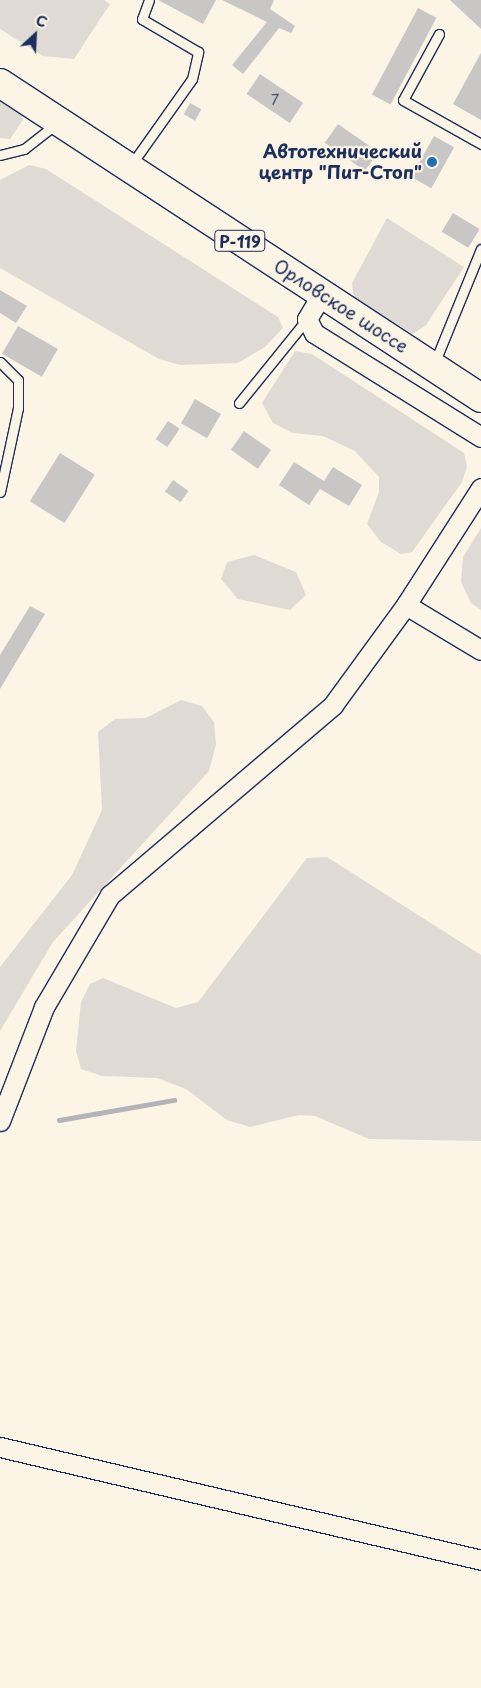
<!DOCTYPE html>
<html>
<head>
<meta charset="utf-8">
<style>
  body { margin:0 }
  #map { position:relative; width:481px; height:1688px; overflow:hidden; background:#fcf5e5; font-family:"Playpen Sans",sans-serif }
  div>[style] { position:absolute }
  .green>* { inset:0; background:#dfdbd4 }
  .stream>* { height:5px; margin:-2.5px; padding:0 2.5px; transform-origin:2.5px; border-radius:2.5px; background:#b2b4b8 }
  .building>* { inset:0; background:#c8c7c6; transform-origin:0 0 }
  .roads { filter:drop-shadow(1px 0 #1b2f5e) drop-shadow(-1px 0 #1b2f5e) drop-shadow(0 1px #1b2f5e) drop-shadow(0 -1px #1b2f5e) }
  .lane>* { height:9px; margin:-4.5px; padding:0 4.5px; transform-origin:4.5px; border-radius:4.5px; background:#fcf5e5 }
  .street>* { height:19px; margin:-9.5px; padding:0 9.5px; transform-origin:9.5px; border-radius:9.5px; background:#fcf5e5 }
  .highway>* { height:28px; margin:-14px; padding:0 14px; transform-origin:14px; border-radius:14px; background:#fcf5e5 }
  .dots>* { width:14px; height:14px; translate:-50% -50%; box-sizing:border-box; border:2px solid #fcf5e5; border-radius:50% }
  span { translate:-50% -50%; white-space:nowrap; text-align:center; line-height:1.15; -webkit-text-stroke:4.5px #fcf5e5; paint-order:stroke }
  .number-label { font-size:15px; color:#465578 }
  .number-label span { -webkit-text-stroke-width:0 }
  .shield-label span { padding:1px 4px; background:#fcf5e5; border:1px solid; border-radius:4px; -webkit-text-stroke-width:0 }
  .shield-label { font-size:16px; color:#1b2f5e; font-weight:700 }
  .poi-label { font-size:18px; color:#1b2f5e; font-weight:700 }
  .right { translate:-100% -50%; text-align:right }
  .street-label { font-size:18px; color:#1b2f5e }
  .north { position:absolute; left:10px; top:10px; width:50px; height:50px; -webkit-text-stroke:4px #fcf5e5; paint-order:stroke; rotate:25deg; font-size:14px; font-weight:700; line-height:20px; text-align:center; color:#1b2f5e }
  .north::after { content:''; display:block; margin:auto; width:18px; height:22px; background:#1b2f5e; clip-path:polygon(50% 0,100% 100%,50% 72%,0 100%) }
</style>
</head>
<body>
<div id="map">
  <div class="green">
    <div style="clip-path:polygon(0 0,104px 0,110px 4px,74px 59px,43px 56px,0 29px)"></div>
    <div style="clip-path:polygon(0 97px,21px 110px,23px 120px,10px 139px,0 138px)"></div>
    <div style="clip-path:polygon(29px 165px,46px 169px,278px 317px,283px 328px,265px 347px,238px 363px,180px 365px,159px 359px,0 268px,0 180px)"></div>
    <div style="clip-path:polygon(387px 218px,464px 267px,426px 325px,413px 334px,354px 298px,352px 283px)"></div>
    <div style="clip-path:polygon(295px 351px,312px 354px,464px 453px,467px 466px,462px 482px,412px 552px,401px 554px,381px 542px,367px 524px,379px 492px,379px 477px,355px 451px,323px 436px,293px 433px,273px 423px,262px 403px)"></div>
    <div style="clip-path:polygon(481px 528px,481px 610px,471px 603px,461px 582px,463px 557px)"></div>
    <div style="clip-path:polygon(254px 555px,296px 572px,306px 595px,290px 610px,238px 599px,221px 579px,227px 562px)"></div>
    <div style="clip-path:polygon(181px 700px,202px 706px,214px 722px,216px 744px,209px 771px,53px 942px,0 1031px,0 967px,72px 875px,102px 810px,98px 732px,115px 719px,146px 718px)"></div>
    <div style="clip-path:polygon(327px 857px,481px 955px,481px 1141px,369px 1139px,315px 1116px,299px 1115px,250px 1127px,227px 1120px,186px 1089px,157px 1078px,102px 1076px,81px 1069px,76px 1051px,81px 1002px,90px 984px,103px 978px,176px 1008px,198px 1002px,307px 858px)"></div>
  </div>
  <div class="stream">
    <div style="left:59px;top:1120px;width:117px;rotate:-9.9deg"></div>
  </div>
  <div class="building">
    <div style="clip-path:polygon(158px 0,216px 0,203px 24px)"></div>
    <div style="clip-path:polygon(222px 0,274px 0,270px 9px,295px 26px,291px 33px,279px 28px,243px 74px,232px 65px,267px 22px)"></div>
    <div style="clip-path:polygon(450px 0,481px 0,481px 29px,466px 15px)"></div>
    <div style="left:418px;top:8px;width:21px;height:98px;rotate:28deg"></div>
    <div style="clip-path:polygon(481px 53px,481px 120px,453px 104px)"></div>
    <div style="left:260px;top:74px;width:52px;height:24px;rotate:34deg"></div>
    <div style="left:190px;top:103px;width:13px;height:13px;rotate:29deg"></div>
    <div style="left:338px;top:124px;width:49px;height:23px;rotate:35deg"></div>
    <div style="left:434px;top:136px;width:23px;height:47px;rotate:29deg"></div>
    <div style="left:453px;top:213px;width:31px;height:22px;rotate:31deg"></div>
    <div style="clip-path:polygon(0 290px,27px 306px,16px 323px,0 313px)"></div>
    <div style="left:18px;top:326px;width:46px;height:32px;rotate:30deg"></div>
    <div style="left:195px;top:399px;width:30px;height:28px;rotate:30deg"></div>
    <div style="left:168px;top:421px;width:14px;height:22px;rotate:34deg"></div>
    <div style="left:244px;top:431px;width:33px;height:23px;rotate:35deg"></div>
    <div style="left:60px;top:453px;width:41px;height:57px;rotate:32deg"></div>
    <div style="clip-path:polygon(294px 462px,324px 481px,333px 467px,362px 485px,349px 506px,320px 489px,309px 505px,279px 485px)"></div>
    <div style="left:173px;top:480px;width:19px;height:14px;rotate:35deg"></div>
    <div style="clip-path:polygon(30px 606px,45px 614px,0 689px,0 655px)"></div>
  </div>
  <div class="roads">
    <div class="lane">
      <div style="left:439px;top:34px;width:75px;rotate:118.6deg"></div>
      <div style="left:403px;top:100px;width:90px;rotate:29.4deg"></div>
      <div style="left:0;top:155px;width:25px;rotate:-14deg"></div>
      <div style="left:24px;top:149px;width:41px;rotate:-38deg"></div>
      <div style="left:131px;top:165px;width:105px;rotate:-54.7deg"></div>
      <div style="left:192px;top:79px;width:28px;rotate:-77deg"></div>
      <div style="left:198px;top:52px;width:65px;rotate:-149.5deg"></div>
      <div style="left:142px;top:19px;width:20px;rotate:-70deg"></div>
      <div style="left:0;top:362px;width:25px;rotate:45deg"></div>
      <div style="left:18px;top:380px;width:28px;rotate:90deg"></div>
      <div style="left:18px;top:408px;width:86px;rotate:102.1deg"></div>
      <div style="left:434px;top:364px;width:124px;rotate:-67.8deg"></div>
      <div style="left:239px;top:403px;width:108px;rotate:-51deg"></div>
    </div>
    <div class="street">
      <div style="left:322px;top:294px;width:29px;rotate:121deg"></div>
      <div style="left:307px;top:319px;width:16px;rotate:63deg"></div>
      <div style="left:314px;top:333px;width:197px;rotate:31.9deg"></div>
      <div style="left:481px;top:488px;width:139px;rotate:122.7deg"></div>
      <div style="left:406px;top:605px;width:87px;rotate:31deg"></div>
      <div style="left:0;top:1121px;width:122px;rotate:-68.9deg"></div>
      <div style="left:44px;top:1007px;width:130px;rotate:-59.5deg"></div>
      <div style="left:110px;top:895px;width:293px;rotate:-40.4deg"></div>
      <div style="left:333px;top:705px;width:124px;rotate:-53.9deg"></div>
      <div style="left:0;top:1447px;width:494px;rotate:13.2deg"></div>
    </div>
    <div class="highway">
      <div style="left:0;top:83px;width:575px;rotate:33.22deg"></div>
    </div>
  </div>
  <div class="dots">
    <div style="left:432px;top:162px;background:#1f6fb2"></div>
  </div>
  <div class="number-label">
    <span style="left:275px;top:99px">7</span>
  </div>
  <div class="shield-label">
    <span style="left:240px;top:241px">Р-119</span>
  </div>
  <div class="poi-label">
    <span class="right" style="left:422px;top:162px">Автотехнический<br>центр "Пит-Стоп"</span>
  </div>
  <div class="street-label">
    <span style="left:341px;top:306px;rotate:33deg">Орловское шоссе</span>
  </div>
  <div class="north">С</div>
</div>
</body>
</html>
